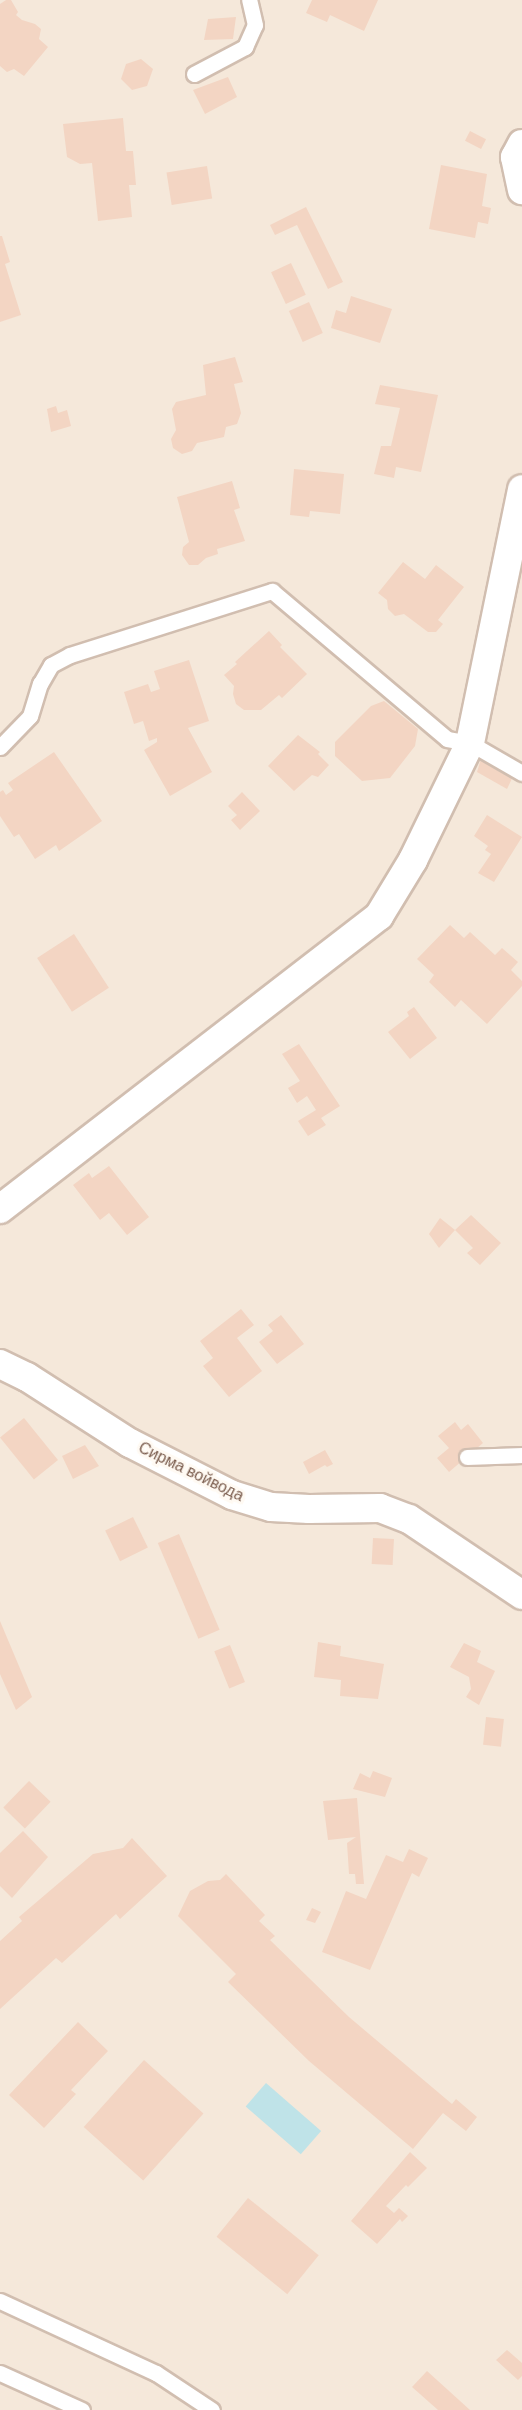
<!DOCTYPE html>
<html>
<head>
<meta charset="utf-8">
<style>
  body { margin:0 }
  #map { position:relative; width:522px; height:2410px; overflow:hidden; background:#fdf6ec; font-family:"DM Sans",sans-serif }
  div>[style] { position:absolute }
  .residential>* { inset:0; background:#f5e8da; transform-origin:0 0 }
  .water>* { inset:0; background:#bfe3e8; transform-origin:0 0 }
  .building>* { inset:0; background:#f3d5c3; transform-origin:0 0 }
  .roads { filter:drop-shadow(2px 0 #d1beb0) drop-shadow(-2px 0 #d1beb0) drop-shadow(0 2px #d1beb0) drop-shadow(0 -2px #d1beb0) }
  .service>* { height:15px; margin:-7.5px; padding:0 7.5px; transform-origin:7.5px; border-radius:7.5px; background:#fff }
  .minor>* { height:28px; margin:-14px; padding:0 14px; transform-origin:14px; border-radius:14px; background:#fff }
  span { translate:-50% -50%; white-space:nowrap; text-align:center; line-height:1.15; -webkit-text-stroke:6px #fffaf3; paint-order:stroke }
  .street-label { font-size:16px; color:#7a5c4d }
</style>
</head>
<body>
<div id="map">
  <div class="residential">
    <div style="left:0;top:0;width:522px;height:2410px"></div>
  </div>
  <div class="water">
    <div style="left:266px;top:2083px;width:73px;height:31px;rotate:41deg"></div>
  </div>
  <div class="building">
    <div style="clip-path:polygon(6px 0,11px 0,18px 12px,16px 15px,22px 20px,35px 24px,41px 29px,39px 39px,48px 47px,24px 76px,14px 69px,7px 72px,0 66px,0 4px)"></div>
    <div style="clip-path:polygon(312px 0,378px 0,364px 31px,330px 15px,327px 22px,306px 13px)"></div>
    <div style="clip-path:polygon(236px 17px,233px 39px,204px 40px,208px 19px)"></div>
    <div style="clip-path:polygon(141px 59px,153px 69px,147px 86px,132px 90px,121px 79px,126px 64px)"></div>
    <div style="clip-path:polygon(228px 77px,237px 97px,205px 114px,193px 90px)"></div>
    <div style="clip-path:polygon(123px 118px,126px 151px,133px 151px,136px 185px,129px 185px,132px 217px,98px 221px,92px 163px,80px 164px,67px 157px,63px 124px)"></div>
    <div style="left:470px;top:131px;width:18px;height:11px;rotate:27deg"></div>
    <div style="clip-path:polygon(441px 165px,487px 174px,482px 206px,491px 208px,488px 224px,478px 222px,475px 238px,429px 229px)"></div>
    <div style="left:207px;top:166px;width:33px;height:41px;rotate:81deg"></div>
    <div style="clip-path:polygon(306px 207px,343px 282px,328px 289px,297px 225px,275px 235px,270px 225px)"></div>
    <div style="clip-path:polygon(0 236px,2px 236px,10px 262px,5px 264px,21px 315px,0 322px)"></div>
    <div style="left:291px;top:263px;width:35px;height:22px;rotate:65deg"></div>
    <div style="clip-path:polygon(351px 296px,392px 309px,380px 343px,331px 328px,336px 310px,346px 313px)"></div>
    <div style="left:309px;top:302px;width:34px;height:22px;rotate:66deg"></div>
    <div style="clip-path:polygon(235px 357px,243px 382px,234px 384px,241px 413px,237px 424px,226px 427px,224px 437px,197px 443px,192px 451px,182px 454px,173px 448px,171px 439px,176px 430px,172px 409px,176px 402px,206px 395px,203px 365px)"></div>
    <div style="clip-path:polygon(380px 385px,438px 395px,421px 472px,396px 467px,394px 478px,374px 474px,381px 446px,391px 446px,400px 408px,375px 404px)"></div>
    <div style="clip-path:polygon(56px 406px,58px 413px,67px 410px,71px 426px,51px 432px,47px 409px)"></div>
    <div style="clip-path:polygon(294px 469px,344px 474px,340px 514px,310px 511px,309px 517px,290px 515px)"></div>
    <div style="clip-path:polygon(232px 481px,240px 508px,234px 510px,245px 541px,217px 549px,218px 554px,206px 558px,198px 565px,189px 565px,182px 555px,183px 547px,189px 542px,177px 497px)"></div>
    <div style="clip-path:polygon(403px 562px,425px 579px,436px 565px,464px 587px,438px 620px,443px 624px,436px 632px,428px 632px,404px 614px,395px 616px,388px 609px,387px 600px,378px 593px)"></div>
    <div style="clip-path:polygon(269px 631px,282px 645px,280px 647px,307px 674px,282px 698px,279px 695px,261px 710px,244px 710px,236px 704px,233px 694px,234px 686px,224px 675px,237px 664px,235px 662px)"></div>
    <div style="clip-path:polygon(189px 660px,209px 721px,188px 728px,212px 772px,170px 796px,144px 750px,157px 742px,157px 738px,149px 741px,143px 721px,134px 724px,124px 692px,148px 684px,151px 692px,160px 689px,154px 671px)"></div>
    <div style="clip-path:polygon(384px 701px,418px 729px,415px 746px,390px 778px,362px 781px,335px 756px,335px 742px,371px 706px)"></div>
    <div style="clip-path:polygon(298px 735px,320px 752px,318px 754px,329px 765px,318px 777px,312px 775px,294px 791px,268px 766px)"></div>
    <div style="clip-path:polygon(54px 752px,102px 821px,59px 851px,56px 845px,35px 859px,19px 834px,14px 837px,0 816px,0 792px,3px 790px,6px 795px,13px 790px,8px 783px)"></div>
    <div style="clip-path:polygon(481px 759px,515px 772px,507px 789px,477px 772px)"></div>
    <div style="clip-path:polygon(242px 792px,260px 811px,240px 830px,231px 820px,237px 815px,228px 806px)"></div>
    <div style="clip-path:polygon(487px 815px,522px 837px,494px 882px,478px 873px,491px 854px,485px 850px,488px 846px,474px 836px)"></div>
    <div style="clip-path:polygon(450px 925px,464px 938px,470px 932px,495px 955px,502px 948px,518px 962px,511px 970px,522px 981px,522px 986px,487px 1024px,461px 1000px,455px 1007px,429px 982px,434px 975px,417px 959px)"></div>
    <div style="left:74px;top:934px;width:64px;height:44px;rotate:57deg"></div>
    <div style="clip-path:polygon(414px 1007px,437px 1038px,410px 1059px,388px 1032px,409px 1016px,407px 1012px)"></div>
    <div style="clip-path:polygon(299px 1044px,340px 1106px,321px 1118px,326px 1125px,308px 1136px,298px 1121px,316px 1110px,307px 1096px,297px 1103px,288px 1088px,300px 1081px,282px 1054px)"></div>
    <div style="clip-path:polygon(109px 1166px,149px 1217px,127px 1235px,109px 1213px,100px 1220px,73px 1185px,89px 1173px,92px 1178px)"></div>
    <div style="clip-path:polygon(471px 1215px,501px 1243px,480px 1265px,467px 1253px,473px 1248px,455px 1230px)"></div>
    <div style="clip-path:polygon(440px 1218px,455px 1230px,439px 1248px,429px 1234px)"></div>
    <div style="clip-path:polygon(241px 1309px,254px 1325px,237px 1338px,262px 1371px,229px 1397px,203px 1366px,213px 1358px,200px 1341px)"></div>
    <div style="clip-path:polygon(281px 1315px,304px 1344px,277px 1364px,259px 1342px,273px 1331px,268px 1325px)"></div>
    <div style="left:24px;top:1418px;width:54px;height:31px;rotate:51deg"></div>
    <div style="clip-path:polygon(455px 1422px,461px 1430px,468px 1424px,483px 1443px,449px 1472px,437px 1458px,449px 1448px,438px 1436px)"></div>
    <div style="clip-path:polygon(85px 1445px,99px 1466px,73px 1479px,62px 1456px)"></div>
    <div style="clip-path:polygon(325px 1450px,333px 1464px,327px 1467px,325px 1465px,309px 1474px,303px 1462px)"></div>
    <div style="left:133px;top:1517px;width:34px;height:31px;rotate:64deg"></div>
    <div style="left:179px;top:1534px;width:104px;height:23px;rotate:67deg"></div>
    <div style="left:373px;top:1538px;width:21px;height:26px;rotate:3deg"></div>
    <div style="clip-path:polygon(0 1621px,32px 1697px,16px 1710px,0 1674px)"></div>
    <div style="clip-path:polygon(318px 1642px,341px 1646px,340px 1656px,384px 1664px,378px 1699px,340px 1696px,341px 1680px,314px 1677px)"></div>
    <div style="clip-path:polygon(464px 1643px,481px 1651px,477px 1662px,495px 1671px,479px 1705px,466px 1697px,471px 1689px,469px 1677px,450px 1667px)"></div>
    <div style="left:230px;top:1645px;width:40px;height:17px;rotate:68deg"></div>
    <div style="left:486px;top:1717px;width:18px;height:28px;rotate:6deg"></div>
    <div style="clip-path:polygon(373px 1771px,392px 1778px,385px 1797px,353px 1789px,360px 1773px,370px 1778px)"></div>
    <div style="left:29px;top:1781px;width:30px;height:37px;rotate:44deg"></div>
    <div style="clip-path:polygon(357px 1798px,364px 1884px,356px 1884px,355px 1874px,349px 1874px,347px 1843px,356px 1837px,328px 1840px,323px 1801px)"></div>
    <div style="clip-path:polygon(23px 1831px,48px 1857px,12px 1898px,0 1886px,0 1853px)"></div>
    <div style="clip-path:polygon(132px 1838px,167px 1876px,120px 1919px,116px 1914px,62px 1963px,56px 1958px,0 2009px,0 1941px,22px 1921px,19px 1917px,93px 1854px,123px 1848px)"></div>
    <div style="clip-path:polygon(409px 1849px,428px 1858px,419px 1877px,412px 1873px,370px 1970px,322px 1952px,346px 1891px,366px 1899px,386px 1855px,403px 1862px)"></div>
    <div style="clip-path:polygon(226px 1874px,265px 1915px,259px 1921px,275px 1936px,270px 1940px,349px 2017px,452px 2104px,456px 2099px,477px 2117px,466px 2131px,443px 2113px,413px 2149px,309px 2061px,228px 1982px,236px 1974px,178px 1916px,190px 1891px,208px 1881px,220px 1880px)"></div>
    <div style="clip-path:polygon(312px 1908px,321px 1912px,315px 1923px,306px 1920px)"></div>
    <div style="clip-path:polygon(78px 2022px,108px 2051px,71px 2090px,76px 2094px,44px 2128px,9px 2095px)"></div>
    <div style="left:144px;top:2060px;width:80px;height:90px;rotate:42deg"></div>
    <div style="clip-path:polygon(410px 2152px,427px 2168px,408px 2187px,406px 2185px,386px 2206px,394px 2213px,399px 2208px,408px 2216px,402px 2222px,400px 2219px,377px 2244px,351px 2221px)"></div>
    <div style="left:248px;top:2198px;width:91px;height:50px;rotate:39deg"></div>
    <div style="clip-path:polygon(507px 2350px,522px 2363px,522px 2376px,518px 2380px,496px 2360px)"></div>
    <div style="clip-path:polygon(427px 2371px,470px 2410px,438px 2410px,412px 2387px)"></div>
  </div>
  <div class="roads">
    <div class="service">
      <div style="left:194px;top:74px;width:58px;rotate:-27.9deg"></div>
      <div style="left:245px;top:47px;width:24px;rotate:-66deg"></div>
      <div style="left:255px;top:25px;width:26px;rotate:-103deg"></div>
      <div style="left:0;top:747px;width:43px;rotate:-45.9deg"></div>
      <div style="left:30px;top:716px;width:34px;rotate:-73deg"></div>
      <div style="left:40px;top:684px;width:22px;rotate:-60deg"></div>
      <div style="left:51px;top:665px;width:21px;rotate:-28deg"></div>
      <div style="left:70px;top:655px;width:212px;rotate:-17.6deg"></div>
      <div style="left:272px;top:591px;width:229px;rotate:40.2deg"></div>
      <div style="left:447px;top:739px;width:23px;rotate:10deg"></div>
      <div style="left:470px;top:743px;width:60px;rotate:30deg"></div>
      <div style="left:467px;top:1457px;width:55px;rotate:-2.1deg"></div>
      <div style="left:0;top:2301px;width:172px;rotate:24.8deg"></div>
      <div style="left:156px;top:2373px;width:67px;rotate:33.5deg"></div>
      <div style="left:0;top:2373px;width:90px;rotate:24.3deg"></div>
    </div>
    <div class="minor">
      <div style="left:522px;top:144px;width:15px;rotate:118deg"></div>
      <div style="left:515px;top:157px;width:34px;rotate:78deg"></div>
      <div style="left:0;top:1209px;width:479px;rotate:-37.7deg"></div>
      <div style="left:379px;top:916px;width:66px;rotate:-58.7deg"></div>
      <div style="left:413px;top:860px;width:130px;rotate:-64deg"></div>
      <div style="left:470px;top:743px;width:259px;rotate:-78.4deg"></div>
      <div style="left:0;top:1364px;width:30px;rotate:26deg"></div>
      <div style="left:27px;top:1377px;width:122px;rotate:32.7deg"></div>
      <div style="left:130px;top:1443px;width:114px;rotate:27deg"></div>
      <div style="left:232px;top:1495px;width:41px;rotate:17.1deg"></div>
      <div style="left:271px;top:1507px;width:38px;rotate:3deg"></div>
      <div style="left:309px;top:1509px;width:71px;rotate:-0.8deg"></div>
      <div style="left:380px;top:1508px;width:31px;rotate:21deg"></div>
      <div style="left:409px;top:1519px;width:136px;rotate:33.9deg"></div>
    </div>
  </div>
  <div class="street-label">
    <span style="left:191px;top:1472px;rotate:26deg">Сирма войвода</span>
  </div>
</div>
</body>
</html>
